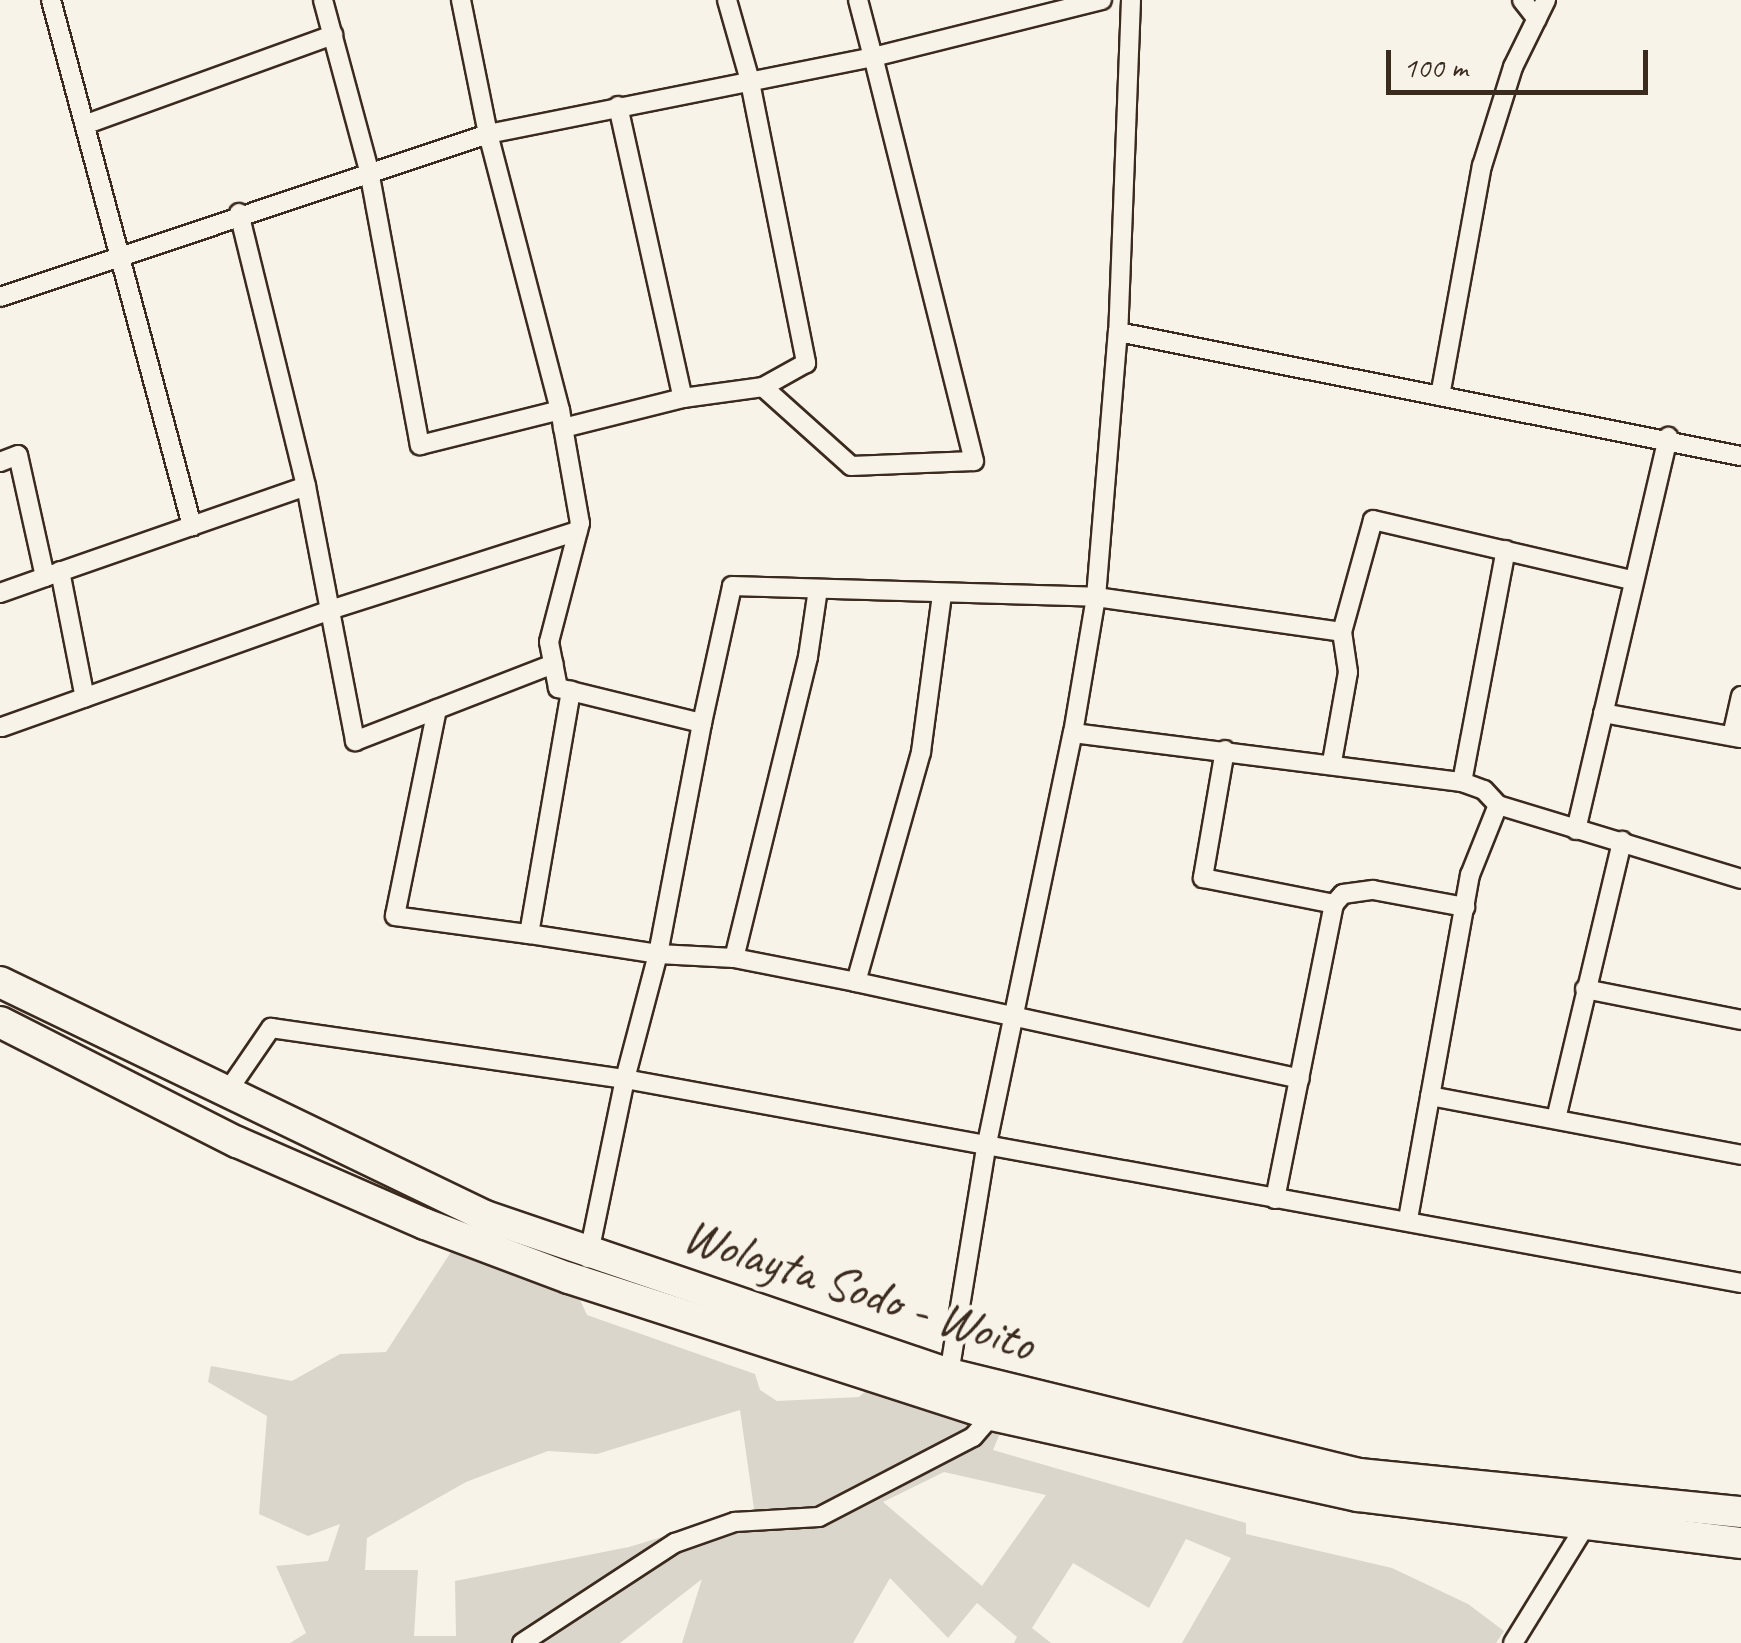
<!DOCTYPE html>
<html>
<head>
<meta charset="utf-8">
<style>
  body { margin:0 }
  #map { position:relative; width:1741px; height:1643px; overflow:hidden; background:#f7f3e8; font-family:Caveat,sans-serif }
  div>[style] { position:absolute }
  .green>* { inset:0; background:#dbd6cb }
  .roads { filter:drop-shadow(2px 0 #3b2a1e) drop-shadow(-2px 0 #3b2a1e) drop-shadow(0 2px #3b2a1e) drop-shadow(0 -2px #3b2a1e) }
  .street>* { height:18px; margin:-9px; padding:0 9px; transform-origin:9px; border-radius:9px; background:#f7f3e8 }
  .highway>* { height:30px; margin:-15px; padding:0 15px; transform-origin:15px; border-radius:15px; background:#f7f3e8 }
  span { translate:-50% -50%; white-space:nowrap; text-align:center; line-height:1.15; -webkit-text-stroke:9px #f7f3e8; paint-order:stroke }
  .street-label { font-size:50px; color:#3b2a1e }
  .scale { position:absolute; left:1386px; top:50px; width:262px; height:45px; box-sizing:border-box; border:5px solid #3b2a1e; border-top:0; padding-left:12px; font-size:30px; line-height:35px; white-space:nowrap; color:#3b2a1e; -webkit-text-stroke:8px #f7f3e8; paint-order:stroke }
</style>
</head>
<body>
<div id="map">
  <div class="green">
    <div style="clip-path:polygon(evenodd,473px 1218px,560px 1256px,587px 1315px,755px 1374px,760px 1390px,777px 1401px,859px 1397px,875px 1383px,1014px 1399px,993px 1450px,1246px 1523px,1246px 1534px,1392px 1568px,1468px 1604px,1504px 1631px,1496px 1643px,1182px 1643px,1231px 1558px,1186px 1539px,1149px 1608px,1073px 1563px,1032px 1628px,1051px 1643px,1014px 1643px,1017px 1637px,977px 1603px,948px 1638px,890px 1578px,853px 1643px,682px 1643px,702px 1579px,620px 1643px,290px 1643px,306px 1633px,276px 1566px,328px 1561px,340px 1524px,308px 1536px,259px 1514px,267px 1416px,208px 1382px,211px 1366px,292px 1381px,340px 1354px,386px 1352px,473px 1218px,740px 1410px,754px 1509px,629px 1547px,455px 1581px,456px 1636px,414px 1636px,418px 1570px,365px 1570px,367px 1538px,466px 1482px,548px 1451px,597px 1454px,740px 1410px,473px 1218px,944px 1472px,1046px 1495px,982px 1586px,883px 1502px,944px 1472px)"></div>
  </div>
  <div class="roads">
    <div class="street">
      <div style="left:51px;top:0;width:545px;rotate:74.99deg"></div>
      <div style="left:323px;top:0;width:177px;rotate:74.9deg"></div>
      <div style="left:369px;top:171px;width:279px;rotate:79.5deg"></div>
      <div style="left:420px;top:445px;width:144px;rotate:-14deg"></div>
      <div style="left:560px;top:410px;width:285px;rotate:-104.6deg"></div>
      <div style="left:488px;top:134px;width:137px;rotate:-101.4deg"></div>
      <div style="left:727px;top:0;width:80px;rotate:74.1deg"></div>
      <div style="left:749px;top:77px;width:292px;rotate:78.7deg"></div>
      <div style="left:806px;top:363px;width:49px;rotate:150.8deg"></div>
      <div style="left:1131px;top:0;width:332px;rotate:92.2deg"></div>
      <div style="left:1118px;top:332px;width:635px;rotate:11.26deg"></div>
      <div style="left:1522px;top:0;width:24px;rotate:52deg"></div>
      <div style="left:618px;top:106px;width:299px;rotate:77.5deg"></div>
      <div style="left:683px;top:398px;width:81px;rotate:-7.8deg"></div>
      <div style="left:763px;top:387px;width:118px;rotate:41.9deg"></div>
      <div style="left:851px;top:466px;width:123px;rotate:-2.3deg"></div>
      <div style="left:974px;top:461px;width:416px;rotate:-104deg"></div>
      <div style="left:873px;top:57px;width:236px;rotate:-14deg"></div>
      <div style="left:87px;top:124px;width:262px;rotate:-19.9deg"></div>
      <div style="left:239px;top:213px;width:281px;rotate:76.2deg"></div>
      <div style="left:0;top:297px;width:515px;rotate:-18.47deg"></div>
      <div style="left:488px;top:134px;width:393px;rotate:-11.3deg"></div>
      <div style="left:873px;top:57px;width:59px;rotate:-104.7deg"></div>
      <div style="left:1440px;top:396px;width:234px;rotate:-79.7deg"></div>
      <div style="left:1482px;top:166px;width:104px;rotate:-72.6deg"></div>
      <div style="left:1513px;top:67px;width:75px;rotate:-63.8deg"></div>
      <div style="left:560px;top:410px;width:115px;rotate:80deg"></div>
      <div style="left:580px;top:523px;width:123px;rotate:104.6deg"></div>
      <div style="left:549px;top:642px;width:47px;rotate:78.9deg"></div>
      <div style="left:558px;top:688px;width:148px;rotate:13.7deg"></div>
      <div style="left:702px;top:723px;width:140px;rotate:-77.6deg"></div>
      <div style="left:732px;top:586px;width:364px;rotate:1.7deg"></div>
      <div style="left:1096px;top:597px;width:266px;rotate:-85.3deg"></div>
      <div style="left:563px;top:428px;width:124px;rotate:-14deg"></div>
      <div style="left:0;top:462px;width:19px;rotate:-21deg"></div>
      <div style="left:18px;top:455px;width:125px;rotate:77.5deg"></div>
      <div style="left:45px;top:577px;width:276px;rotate:-19.2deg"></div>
      <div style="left:306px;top:486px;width:260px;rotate:79.1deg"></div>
      <div style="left:355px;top:741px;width:213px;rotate:-21.2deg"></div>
      <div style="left:60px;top:571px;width:129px;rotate:78.9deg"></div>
      <div style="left:818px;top:589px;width:69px;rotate:98.4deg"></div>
      <div style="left:808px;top:657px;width:310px;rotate:103.8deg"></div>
      <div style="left:734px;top:958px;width:76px;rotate:-177deg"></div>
      <div style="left:658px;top:954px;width:129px;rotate:104.8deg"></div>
      <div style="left:625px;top:1079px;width:1134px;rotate:10.36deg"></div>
      <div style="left:0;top:593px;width:48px;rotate:-19.6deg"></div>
      <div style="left:437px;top:709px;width:211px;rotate:101.5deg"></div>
      <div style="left:395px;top:916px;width:135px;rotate:7.7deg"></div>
      <div style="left:529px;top:934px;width:247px;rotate:-80.2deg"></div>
      <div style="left:1603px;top:713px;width:140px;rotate:10.3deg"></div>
      <div style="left:2px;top:727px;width:351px;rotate:-19.6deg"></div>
      <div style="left:333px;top:609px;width:257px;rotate:-17.7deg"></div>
      <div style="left:1073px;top:733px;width:138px;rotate:-80.4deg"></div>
      <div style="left:1096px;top:597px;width:248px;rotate:8.1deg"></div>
      <div style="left:1342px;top:632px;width:116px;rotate:-74.5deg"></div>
      <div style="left:1373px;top:520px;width:265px;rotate:13.1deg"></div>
      <div style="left:1732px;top:736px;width:41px;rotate:-77.3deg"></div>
      <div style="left:1225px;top:750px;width:130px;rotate:99.8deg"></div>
      <div style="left:1203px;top:878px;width:134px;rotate:11.2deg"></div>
      <div style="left:1332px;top:762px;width:91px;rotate:-79.9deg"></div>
      <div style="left:1348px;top:672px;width:40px;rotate:-98.5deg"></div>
      <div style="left:1462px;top:782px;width:236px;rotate:-79.3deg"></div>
      <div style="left:1576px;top:830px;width:404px;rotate:-76.8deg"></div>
      <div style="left:529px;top:934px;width:131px;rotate:8.8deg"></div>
      <div style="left:658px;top:954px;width:235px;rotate:-79.2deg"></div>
      <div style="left:734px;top:958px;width:124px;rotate:11.1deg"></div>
      <div style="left:856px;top:982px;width:239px;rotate:-74.2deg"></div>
      <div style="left:921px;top:752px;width:159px;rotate:-82.4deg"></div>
      <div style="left:856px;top:982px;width:454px;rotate:12.3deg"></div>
      <div style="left:1585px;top:989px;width:159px;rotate:11.2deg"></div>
      <div style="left:227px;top:1092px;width:78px;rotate:-55.5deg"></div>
      <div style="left:271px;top:1028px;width:358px;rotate:8.2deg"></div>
      <div style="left:625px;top:1079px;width:183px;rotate:101.7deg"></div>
      <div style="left:1430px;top:1096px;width:317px;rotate:10.7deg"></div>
      <div style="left:1556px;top:1119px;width:286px;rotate:-76.6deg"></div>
      <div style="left:1275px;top:1199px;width:301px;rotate:-78.7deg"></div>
      <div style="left:1334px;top:904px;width:13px;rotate:-48deg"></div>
      <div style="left:1343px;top:894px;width:30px;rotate:-8deg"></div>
      <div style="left:1373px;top:890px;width:94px;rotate:10.5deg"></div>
      <div style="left:1408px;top:1219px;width:350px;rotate:-79.8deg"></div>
      <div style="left:1470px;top:875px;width:75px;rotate:-68.2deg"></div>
      <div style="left:1498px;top:805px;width:254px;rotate:16.9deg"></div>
      <div style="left:949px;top:1374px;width:229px;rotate:-80.7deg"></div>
      <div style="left:986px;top:1148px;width:424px;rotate:-78.2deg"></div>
      <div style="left:1073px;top:733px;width:392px;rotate:7.2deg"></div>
      <div style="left:1462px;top:782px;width:23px;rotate:20deg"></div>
      <div style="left:1484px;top:790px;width:21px;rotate:47deg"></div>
      <div style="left:522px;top:1643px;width:183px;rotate:-33.2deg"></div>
      <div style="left:675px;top:1543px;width:64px;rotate:-19.3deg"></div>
      <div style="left:735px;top:1522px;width:84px;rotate:-3.4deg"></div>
      <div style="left:819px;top:1517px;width:174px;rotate:-27.5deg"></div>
      <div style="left:973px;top:1437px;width:29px;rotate:-49deg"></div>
      <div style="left:1513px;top:1643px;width:139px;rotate:-58.3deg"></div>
    </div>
    <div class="highway">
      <div style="left:0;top:982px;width:538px;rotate:25.76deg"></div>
      <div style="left:485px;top:1216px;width:490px;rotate:18.8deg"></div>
      <div style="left:949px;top:1374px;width:422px;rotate:13.7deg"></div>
      <div style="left:1359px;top:1474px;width:384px;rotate:5.7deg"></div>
      <div style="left:0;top:1022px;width:266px;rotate:26.9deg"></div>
      <div style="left:237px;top:1142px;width:205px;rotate:23.6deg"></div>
      <div style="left:425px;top:1224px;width:154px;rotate:20.6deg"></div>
      <div style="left:569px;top:1278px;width:445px;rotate:17.9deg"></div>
      <div style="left:992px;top:1415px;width:375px;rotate:12.5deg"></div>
      <div style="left:1358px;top:1496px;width:386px;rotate:7deg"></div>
    </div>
  </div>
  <div class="street-label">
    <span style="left:859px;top:1289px;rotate:18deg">Wolayta Sodo - Woito</span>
  </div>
  <div class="scale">100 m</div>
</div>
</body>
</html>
